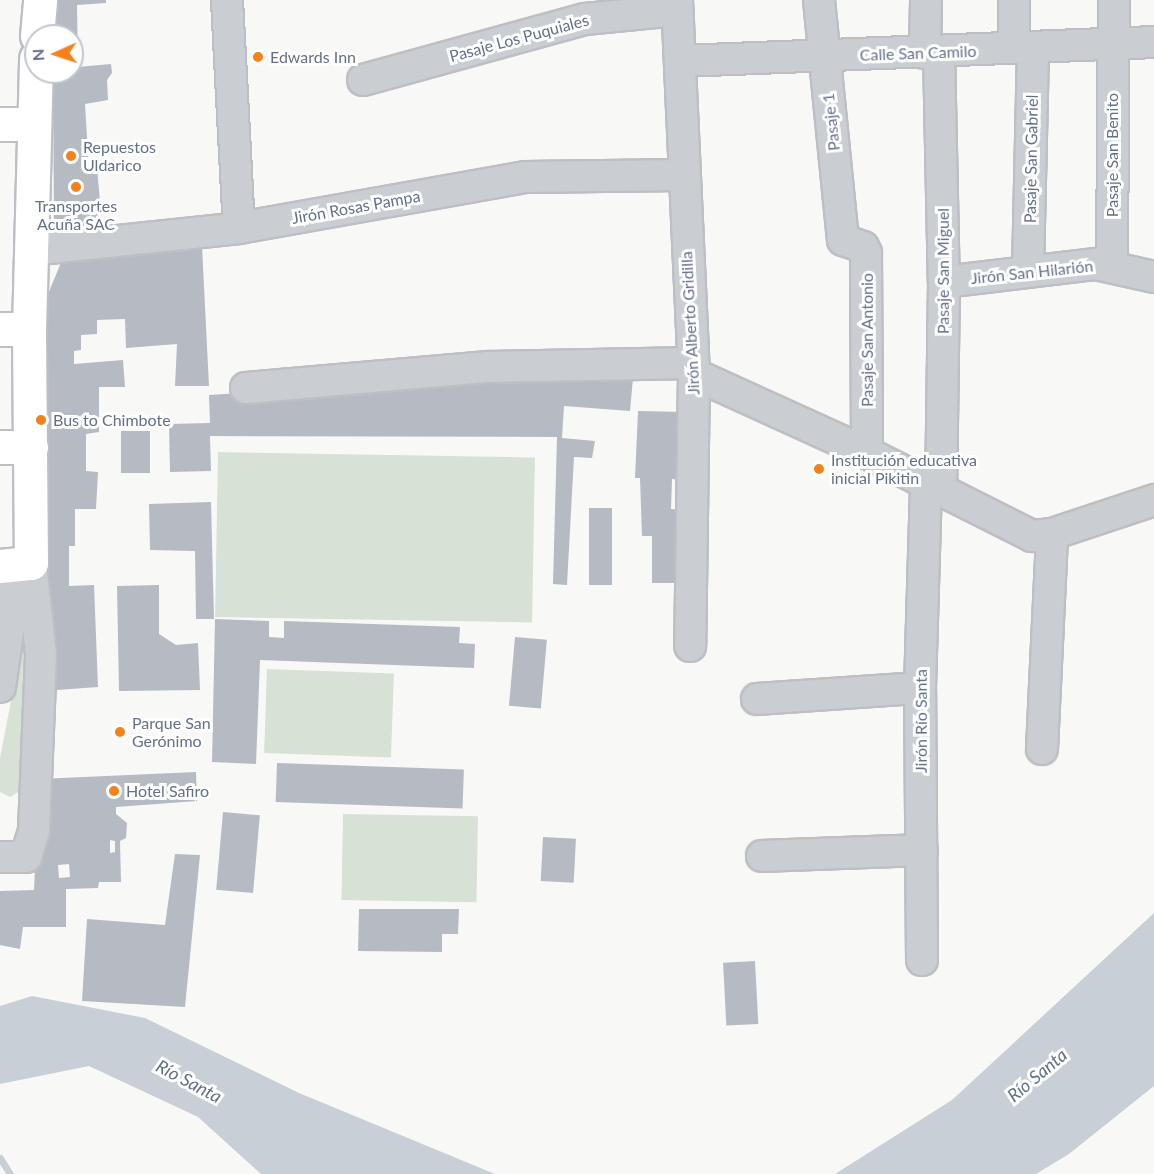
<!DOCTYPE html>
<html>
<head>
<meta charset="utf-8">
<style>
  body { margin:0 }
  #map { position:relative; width:1154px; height:1174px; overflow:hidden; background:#f8f9f6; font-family:Lato,sans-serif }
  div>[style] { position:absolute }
  .green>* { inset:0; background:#d8e1d6; transform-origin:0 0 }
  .water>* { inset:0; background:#c8cfd6 }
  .stream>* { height:7px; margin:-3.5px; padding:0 3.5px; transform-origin:3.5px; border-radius:3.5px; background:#c8cfd6 }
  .building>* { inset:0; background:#b5bac3; transform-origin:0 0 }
  .roads { filter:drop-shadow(2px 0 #bdbfc4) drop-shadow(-2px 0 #bdbfc4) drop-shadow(0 2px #bdbfc4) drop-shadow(0 -2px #bdbfc4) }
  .minor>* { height:30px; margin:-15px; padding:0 15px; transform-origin:15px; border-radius:15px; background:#cacdd1 }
  .major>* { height:33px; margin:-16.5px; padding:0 16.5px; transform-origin:16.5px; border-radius:16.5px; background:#fff }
  .dots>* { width:16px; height:16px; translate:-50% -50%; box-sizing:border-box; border:3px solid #fff; border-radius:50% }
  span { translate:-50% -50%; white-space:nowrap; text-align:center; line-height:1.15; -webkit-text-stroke:6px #fff; paint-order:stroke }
  .street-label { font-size:16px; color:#64708a }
  .poi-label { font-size:16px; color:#64708a }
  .left { translate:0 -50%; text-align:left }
  .water-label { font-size:18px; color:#607385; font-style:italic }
  .north { position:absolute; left:24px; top:24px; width:60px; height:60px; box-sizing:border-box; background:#fff; border:2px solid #c1c6d0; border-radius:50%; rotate:267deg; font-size:16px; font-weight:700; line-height:24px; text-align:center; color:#64708a }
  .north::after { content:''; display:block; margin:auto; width:21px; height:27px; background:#f68119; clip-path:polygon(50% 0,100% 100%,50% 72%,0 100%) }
</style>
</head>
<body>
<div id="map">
  <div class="green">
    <div style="left:218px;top:452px;width:317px;height:165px;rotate:1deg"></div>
    <div style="clip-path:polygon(28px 613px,25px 788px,10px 797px,0 792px,0 758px)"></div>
    <div style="left:267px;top:669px;width:127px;height:84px;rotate:2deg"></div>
    <div style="left:343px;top:814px;width:135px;height:86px;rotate:1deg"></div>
  </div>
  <div class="water">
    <div style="clip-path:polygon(1154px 913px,1154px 1086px,1069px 1154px,1036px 1174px,835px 1174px,952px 1100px)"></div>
    <div style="clip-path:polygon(32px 996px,145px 1018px,299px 1093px,495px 1174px,261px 1174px,198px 1117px,89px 1066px,0 1084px,0 1006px)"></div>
  </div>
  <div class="stream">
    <div style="left:0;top:1158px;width:19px;rotate:58deg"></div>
  </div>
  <div class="building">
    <div style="clip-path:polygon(52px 0,106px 0,106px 3px,77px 5px,78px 67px,111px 64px,112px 73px,107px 80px,108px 100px,85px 104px,89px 169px,97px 168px,103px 234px,54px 236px,53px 72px,72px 72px,72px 36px,54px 36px)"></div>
    <div style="clip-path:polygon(202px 246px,209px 386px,175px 386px,177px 344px,126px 348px,125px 319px,97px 320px,97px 334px,81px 335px,81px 350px,74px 351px,74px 364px,123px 360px,125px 387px,99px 387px,99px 432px,86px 434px,86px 471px,98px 472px,96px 509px,75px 509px,75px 546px,69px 546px,69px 586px,94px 585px,98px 687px,44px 691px,46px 299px,62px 260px)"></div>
    <div style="clip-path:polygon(634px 367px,630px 411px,564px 406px,562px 438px,595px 441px,592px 458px,574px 457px,567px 585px,553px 584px,557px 437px,210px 436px,211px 471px,170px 472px,169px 424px,210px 423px,209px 395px)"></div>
    <div style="clip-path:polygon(638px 411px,686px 412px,683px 480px,672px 479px,671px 509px,685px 510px,683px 583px,652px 583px,652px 536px,642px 536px,640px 478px,635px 478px)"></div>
    <div style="left:121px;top:431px;width:29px;height:42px"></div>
    <div style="clip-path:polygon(211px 502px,214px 619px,196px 619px,195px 551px,150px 550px,149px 504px)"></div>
    <div style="left:589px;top:508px;width:23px;height:77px"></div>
    <div style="clip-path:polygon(159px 585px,159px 634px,176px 645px,198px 643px,200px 690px,119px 691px,117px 586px)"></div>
    <div style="clip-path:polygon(215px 619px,269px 621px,269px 637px,284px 638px,284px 621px,460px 627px,459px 643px,475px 644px,474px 668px,260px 660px,256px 764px,212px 762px)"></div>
    <div style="left:515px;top:637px;width:32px;height:69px;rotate:5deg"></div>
    <div style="left:277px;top:763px;width:187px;height:39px;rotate:2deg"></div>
    <div style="clip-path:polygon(evenodd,196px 772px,197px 801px,116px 807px,116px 814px,127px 823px,126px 838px,120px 841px,121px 882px,99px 882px,98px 888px,66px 889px,66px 927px,23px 927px,20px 949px,0 945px,0 891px,34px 890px,39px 779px,196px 772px,110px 840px,115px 841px,115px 852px,110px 853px,110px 840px,196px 772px,69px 864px,70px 877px,59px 878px,58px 865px,69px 864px)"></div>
    <div style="left:223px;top:812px;width:37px;height:78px;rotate:5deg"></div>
    <div style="left:543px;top:837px;width:33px;height:44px;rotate:3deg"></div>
    <div style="clip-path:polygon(175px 854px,200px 855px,185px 1007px,82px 1001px,87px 919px,165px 925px)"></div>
    <div style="clip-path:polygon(359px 909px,459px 909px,458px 934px,442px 934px,442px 952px,358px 951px)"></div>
    <div style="left:755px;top:961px;width:63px;height:32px;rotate:87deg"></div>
  </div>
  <div class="roads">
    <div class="minor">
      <div style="left:227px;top:0;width:228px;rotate:87deg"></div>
      <div style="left:677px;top:0;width:374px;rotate:87.4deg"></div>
      <div style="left:694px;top:374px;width:272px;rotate:90.8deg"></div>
      <div style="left:819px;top:0;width:241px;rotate:84.3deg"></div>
      <div style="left:843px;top:240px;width:21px;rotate:19deg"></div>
      <div style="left:863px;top:247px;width:7px;rotate:63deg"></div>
      <div style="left:866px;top:253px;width:200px;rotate:89.7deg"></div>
      <div style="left:1014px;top:48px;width:48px;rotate:-90deg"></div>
      <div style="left:939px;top:52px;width:230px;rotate:88.8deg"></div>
      <div style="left:944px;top:282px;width:207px;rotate:90.8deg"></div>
      <div style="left:925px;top:53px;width:53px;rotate:-88.9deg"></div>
      <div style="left:682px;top:61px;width:472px;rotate:-2.3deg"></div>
      <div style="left:363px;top:80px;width:230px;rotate:-15.4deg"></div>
      <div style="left:585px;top:19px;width:92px;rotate:-5.6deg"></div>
      <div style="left:31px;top:250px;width:209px;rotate:-6deg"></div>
      <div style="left:239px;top:228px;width:291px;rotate:-10.1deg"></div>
      <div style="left:525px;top:177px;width:157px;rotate:-0.7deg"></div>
      <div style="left:1112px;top:265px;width:265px;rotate:-89.6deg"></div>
      <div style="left:1028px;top:270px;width:221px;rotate:-88.7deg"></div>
      <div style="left:944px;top:282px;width:153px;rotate:-6.8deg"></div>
      <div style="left:1096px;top:264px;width:59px;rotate:12.6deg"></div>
      <div style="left:694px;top:374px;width:190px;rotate:24.5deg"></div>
      <div style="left:867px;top:453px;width:185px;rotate:26.7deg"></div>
      <div style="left:1032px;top:536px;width:20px;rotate:-6deg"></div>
      <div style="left:1052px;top:534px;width:108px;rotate:-18.4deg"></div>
      <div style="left:246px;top:388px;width:243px;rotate:-5deg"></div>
      <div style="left:488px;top:367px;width:204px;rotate:-1.1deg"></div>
      <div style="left:0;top:687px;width:124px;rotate:-81.7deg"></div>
      <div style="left:757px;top:699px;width:163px;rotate:-3.9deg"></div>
      <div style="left:1042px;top:749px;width:215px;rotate:-87.3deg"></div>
      <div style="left:762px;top:856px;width:160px;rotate:-2.1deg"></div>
      <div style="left:0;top:857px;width:26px"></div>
      <div style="left:26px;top:857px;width:28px;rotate:-73deg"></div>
      <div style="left:34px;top:830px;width:176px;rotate:-87.7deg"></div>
      <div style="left:41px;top:654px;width:92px;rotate:-96.3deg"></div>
      <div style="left:922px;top:960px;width:272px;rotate:-90.4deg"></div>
      <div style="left:920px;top:688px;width:206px;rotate:-88.3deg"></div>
    </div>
    <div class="major">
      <div style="left:37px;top:36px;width:36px;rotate:-85deg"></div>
      <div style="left:0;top:124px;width:32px"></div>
      <div style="left:0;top:329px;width:29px"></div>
      <div style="left:0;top:447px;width:31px"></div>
      <div style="left:0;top:566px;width:31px;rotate:-6deg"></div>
      <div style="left:31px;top:563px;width:234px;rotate:-90.5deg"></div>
      <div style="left:29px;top:329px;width:271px;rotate:-88.5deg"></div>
    </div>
  </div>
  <div class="dots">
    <div style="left:258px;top:57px;background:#f68119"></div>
    <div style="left:71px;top:156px;background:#f68119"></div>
    <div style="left:76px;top:187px;background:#f68119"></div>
    <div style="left:41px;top:420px;background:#f68119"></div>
    <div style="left:819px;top:469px;background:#f68119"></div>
    <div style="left:120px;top:732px;background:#f68119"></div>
    <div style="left:114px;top:791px;background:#f68119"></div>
  </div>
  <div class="street-label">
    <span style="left:519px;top:38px;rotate:-15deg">Pasaje Los Puquiales</span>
    <span style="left:918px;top:53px;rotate:-2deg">Calle San Camilo</span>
    <span style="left:831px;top:122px;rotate:-96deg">Pasaje 1</span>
    <span style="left:1112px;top:155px;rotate:-90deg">Pasaje San Benito</span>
    <span style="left:1031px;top:159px;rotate:-89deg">Pasaje San Gabriel</span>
    <span style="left:356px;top:207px;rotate:-10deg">Jirón Rosas Pampa</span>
    <span style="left:943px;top:271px;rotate:-90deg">Pasaje San Miguel</span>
    <span style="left:1032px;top:272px;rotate:-6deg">Jirón San Hilarión</span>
    <span style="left:690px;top:323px;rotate:-93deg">Jirón Alberto Gridilla</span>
    <span style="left:867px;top:340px;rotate:-90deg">Pasaje San Antonio</span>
    <span style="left:921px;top:721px;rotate:-90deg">Jirón Río Santa</span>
  </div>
  <div class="poi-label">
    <span class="left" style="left:270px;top:57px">Edwards Inn</span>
    <span class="left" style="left:83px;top:156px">Repuestos<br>Uldarico</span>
    <span style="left:76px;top:215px">Transportes<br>Acuña SAC</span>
    <span class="left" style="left:53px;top:420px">Bus to Chimbote</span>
    <span class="left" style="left:831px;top:469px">Institución educativa<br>inicial Pikitin</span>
    <span class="left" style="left:132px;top:732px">Parque San<br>Gerónimo</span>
    <span class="left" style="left:126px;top:791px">Hotel Safiro</span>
  </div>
  <div class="water-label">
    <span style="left:1037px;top:1075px;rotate:-40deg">Río Santa</span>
    <span style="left:189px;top:1081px;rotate:28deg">Río Santa</span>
  </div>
  <div class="north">N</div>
</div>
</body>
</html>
